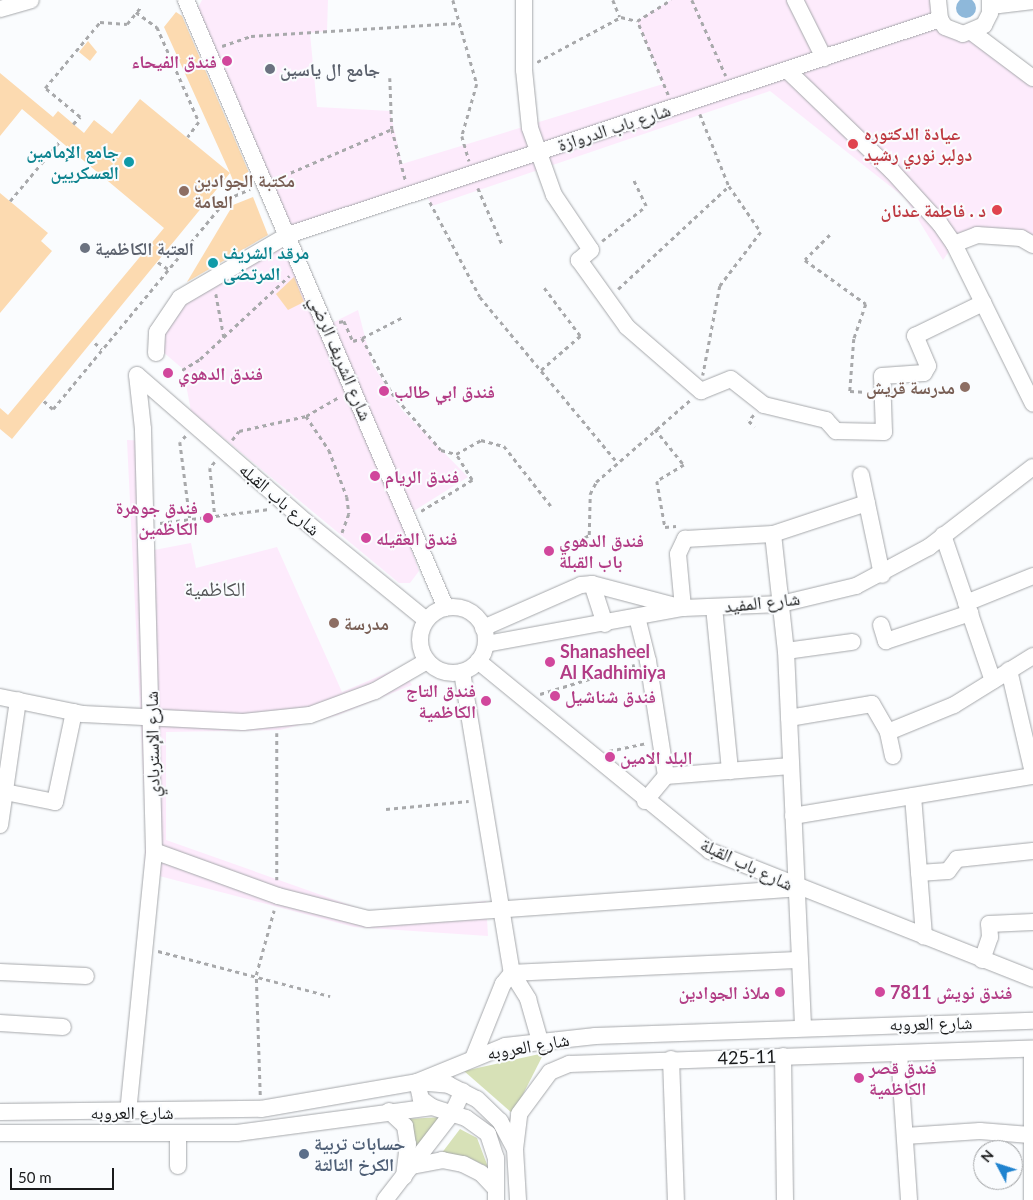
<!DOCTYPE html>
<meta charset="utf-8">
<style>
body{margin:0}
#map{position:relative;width:1033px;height:1200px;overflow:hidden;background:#fafcfe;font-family:Lato,"Noto Naskh Arabic",sans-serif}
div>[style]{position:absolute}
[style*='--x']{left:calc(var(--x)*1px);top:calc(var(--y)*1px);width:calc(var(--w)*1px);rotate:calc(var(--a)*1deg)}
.commercial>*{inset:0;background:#fdebfc}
.green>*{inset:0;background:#d7e1b7}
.water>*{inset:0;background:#8eb8da}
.round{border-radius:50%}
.building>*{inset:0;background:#fcdab0}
.path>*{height:2.5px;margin-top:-1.25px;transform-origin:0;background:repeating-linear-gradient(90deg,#a8a9ab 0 4px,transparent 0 8px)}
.roads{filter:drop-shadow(0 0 1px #a6a8ab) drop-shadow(0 0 1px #a6a8ab)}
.minor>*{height:16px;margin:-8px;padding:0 8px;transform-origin:8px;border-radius:8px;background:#fff}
.minor>.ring{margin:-8px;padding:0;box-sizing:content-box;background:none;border:16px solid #fff;border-radius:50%}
.dots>*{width:14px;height:14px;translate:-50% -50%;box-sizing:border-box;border:2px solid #fafcfe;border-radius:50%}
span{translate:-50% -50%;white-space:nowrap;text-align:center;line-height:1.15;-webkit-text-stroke:4px #fafcfe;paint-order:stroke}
.hotel-label{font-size:18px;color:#b23c85;font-weight:700}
.right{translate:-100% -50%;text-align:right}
.left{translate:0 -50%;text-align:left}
.worship-label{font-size:18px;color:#5b616d;font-weight:700}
.street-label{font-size:18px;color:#1a1b1c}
.health-label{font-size:18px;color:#be3a42;font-weight:700}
.culture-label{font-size:18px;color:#0d838f;font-weight:700}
.education-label{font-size:18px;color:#785e54;font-weight:700}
.service-label{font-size:18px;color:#4e5e75;font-weight:700}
.quarter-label{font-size:20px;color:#545557}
.north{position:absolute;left:973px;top:1140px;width:50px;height:50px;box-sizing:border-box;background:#fafcfe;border:1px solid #a0a2a4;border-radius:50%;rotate:310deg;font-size:14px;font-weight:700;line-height:20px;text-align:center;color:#1a1b1c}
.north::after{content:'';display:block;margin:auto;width:18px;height:22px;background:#2083cf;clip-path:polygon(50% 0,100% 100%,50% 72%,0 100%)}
.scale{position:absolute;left:10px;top:1168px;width:104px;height:22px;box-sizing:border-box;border:2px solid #1a1b1c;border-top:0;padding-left:6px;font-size:15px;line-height:18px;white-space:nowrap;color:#1a1b1c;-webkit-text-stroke:4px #fafcfe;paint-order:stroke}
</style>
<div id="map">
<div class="commercial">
<div style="clip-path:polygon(202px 0,328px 0,327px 31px,310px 33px,317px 107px,390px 111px,402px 164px,663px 84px,637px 21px,671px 0,938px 0,940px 19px,1033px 69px,1033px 245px,1021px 238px,954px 244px,943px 260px,905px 198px,770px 91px,432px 206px,424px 190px,285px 229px,193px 17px)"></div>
<div style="clip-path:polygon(282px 245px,324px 327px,358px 310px,372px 364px,402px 410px,468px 477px,401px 519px,419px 571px,410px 583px,399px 583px,191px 411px,183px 369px,156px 346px,180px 307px)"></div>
<div style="clip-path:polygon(127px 440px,148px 441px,154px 550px,191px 543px,196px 568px,277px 547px,342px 692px,401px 667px,412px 685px,338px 715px,280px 730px,166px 732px,166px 840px,375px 914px,486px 901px,488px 936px,354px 927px,144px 872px,146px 834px)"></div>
</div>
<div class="green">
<div style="clip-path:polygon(544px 1053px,513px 1114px,464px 1071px)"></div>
<div style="clip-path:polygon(444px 1117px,410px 1160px,406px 1119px)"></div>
<div style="clip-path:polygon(460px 1129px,477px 1138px,488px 1167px,469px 1158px,441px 1154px)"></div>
</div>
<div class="water">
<div class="round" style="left:956px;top:-2px;width:20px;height:20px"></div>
</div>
<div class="building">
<div style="clip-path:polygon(176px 12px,182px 16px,253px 182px,234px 183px,230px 173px,12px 439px,0 429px,0 408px,8px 415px,164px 228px,22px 109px,0 136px,0 73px,53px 117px,58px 111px,84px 133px,94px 120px,112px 134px,140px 99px,230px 173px,164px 27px)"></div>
<div style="clip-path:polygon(88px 41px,97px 52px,90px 61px,79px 52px)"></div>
<div style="clip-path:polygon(0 193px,48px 233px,41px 241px,52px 251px,0 313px)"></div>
<div style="clip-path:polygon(253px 197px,268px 235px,187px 282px,233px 205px)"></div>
<div style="clip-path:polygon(294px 277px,304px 302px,288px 310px,276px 294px)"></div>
</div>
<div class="path">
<div style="--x:453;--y:0;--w:87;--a:74.1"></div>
<div style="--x:477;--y:84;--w:54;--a:106.1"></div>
<div style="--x:462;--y:136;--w:26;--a:74"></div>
<div style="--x:613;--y:0;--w:18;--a:68"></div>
<div style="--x:692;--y:0;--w:83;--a:65.9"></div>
<div style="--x:136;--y:12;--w:26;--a:36"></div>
<div style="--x:157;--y:27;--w:104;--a:66.1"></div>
<div style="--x:199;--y:122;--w:19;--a:126"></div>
<div style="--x:222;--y:46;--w:31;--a:-19"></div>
<div style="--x:251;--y:36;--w:207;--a:-3.6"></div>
<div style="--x:537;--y:62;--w:95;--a:-28.2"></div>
<div style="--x:621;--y:17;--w:16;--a:14"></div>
<div style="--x:390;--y:78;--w:51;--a:87.8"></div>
<div style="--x:392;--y:129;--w:55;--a:75.2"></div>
<div style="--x:668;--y:95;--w:80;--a:-112.7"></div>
<div style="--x:637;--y:21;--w:40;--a:-32"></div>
<div style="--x:700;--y:114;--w:78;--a:68.1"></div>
<div style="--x:729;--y:186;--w:56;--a:55.2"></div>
<div style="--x:761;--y:232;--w:68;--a:127.2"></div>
<div style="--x:720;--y:286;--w:91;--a:100.8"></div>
<div style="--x:73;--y:124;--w:10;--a:-45"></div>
<div style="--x:80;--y:117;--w:45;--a:-140.4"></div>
<div style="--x:45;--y:88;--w:86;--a:-50.2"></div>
<div style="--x:100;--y:22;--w:27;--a:4"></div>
<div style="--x:127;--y:24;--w:21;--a:-51"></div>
<div style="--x:276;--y:179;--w:126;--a:-23.3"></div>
<div style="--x:478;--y:188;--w:61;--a:66.8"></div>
<div style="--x:10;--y:201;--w:78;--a:-50.2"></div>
<div style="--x:430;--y:202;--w:107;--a:62.2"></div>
<div style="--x:480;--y:297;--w:213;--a:50.3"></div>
<div style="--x:830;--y:235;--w:35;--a:135"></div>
<div style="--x:805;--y:260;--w:75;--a:35.8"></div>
<div style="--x:866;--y:304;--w:37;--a:109"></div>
<div style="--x:854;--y:339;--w:52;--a:94.4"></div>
<div style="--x:850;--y:391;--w:18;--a:3"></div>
<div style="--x:602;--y:241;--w:56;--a:-38.5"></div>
<div style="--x:646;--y:206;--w:30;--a:-116"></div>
<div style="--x:158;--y:262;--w:12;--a:35"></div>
<div style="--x:618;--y:289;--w:151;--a:-42.9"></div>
<div style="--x:216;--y:294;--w:44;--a:79.5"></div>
<div style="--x:339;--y:322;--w:5;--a:-11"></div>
<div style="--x:344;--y:321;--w:22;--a:66"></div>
<div style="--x:353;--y:341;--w:9;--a:-18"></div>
<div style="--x:362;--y:338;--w:63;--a:61.4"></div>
<div style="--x:392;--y:393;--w:75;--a:49.3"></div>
<div style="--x:441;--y:450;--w:16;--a:15"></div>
<div style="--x:456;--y:454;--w:29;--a:-29"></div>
<div style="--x:481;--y:440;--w:24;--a:15"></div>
<div style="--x:504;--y:446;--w:76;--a:51.9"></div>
<div style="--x:362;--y:338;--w:46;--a:-27.1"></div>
<div style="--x:95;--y:343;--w:9;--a:41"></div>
<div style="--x:182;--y:370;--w:21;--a:-31"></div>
<div style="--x:200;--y:359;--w:122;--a:-43"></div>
<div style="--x:541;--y:370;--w:52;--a:-41.1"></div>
<div style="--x:580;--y:336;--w:60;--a:-126.9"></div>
<div style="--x:44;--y:401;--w:12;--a:42"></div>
<div style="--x:53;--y:409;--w:273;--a:-50.4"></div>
<div style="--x:227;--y:199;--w:25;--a:-23"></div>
<div style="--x:754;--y:415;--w:8;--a:130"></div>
<div style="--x:749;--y:421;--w:8;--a:45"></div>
<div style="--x:306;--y:416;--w:41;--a:55.9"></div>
<div style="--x:329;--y:450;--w:50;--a:69"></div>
<div style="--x:347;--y:497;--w:17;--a:83"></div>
<div style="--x:349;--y:514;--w:20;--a:110"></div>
<div style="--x:655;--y:429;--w:46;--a:51.1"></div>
<div style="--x:684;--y:465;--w:31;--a:149"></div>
<div style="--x:657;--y:481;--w:47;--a:80.1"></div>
<div style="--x:665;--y:527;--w:11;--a:-5"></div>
<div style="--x:186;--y:436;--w:8;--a:135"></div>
<div style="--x:180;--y:442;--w:78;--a:82.6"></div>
<div style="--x:232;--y:440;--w:11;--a:-52"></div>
<div style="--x:239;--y:431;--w:69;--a:-12.6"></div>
<div style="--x:306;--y:416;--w:39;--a:-30"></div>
<div style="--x:215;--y:462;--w:8;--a:130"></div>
<div style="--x:210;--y:468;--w:48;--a:84.1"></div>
<div style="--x:421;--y:511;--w:60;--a:-31.3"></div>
<div style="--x:472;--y:480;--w:31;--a:-122"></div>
<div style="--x:160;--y:523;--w:110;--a:-7.3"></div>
<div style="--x:564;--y:550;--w:29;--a:-31"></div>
<div style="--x:589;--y:535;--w:41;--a:-88.6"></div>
<div style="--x:590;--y:494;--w:13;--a:-63"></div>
<div style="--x:596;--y:482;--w:125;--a:-41.1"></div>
<div style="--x:540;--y:694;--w:99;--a:-17"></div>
<div style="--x:277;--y:733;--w:147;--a:90"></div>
<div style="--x:609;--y:751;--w:38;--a:-12"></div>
<div style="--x:386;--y:809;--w:83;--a:-5.5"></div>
<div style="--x:158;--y:951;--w:178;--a:14.7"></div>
<div style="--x:260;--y:1095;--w:120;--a:-91.9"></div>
<div style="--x:256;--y:975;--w:67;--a:-74.5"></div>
</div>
<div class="roads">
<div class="minor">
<div style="--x:186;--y:0;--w:661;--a:66.85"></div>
<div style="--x:524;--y:0;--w:70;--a:90"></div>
<div style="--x:524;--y:70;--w:58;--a:84.1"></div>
<div style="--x:530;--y:128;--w:71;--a:70.3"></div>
<div style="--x:554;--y:195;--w:66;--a:56.1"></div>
<div style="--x:591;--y:250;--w:16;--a:140"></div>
<div style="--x:579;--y:260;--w:82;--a:54.4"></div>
<div style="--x:627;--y:327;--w:98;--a:40.9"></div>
<div style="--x:701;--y:391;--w:32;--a:-22"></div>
<div style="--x:731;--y:379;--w:42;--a:38.2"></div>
<div style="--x:764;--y:405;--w:64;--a:13.6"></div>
<div style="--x:826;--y:420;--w:15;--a:48"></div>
<div style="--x:836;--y:431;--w:48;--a:1.2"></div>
<div style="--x:884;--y:432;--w:56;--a:-92"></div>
<div style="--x:882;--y:376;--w:42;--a:-4.1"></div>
<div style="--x:924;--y:373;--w:8;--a:-60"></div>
<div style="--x:928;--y:366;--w:33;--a:-113"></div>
<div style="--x:915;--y:336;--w:76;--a:-25.9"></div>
<div style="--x:795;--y:0;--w:65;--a:63.4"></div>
<div style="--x:938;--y:0;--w:19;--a:84"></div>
<div style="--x:940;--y:19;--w:9;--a:58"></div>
<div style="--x:945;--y:27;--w:19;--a:21"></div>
<div style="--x:963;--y:34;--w:23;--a:-23"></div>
<div style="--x:984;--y:25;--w:13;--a:-63"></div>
<div style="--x:990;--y:13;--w:13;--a:-90"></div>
<div style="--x:991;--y:6;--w:42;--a:-6.8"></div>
<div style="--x:0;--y:9;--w:32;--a:-16"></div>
<div style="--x:973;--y:33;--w:75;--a:36.9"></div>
<div style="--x:787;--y:70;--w:146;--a:43.9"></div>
<div style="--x:892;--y:171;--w:72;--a:47.8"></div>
<div style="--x:940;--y:224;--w:24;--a:55"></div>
<div style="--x:954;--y:244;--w:178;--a:63.7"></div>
<div style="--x:954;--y:244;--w:25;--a:-21"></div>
<div style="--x:977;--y:235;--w:44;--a:3.9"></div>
<div style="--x:1021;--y:238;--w:14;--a:30"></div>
<div style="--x:156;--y:353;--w:21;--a:-87"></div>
<div style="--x:157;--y:332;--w:41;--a:-55.9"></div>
<div style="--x:180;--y:298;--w:125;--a:-30.3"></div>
<div style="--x:288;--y:235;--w:687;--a:-18.33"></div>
<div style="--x:137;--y:375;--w:224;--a:41"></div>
<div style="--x:306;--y:522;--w:155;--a:39.2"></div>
<div style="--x:861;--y:475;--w:102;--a:78.1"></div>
<div style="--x:773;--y:534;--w:118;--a:83.7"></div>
<div style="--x:786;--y:651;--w:375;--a:87.4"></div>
<div style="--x:943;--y:535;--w:154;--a:71.1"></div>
<div style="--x:592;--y:584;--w:42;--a:72"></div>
<div style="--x:966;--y:603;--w:72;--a:-21.9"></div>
<div style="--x:714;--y:607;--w:165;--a:84.4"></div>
<div class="ring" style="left:420px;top:607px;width:50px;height:50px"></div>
<div style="--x:637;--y:617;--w:45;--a:76"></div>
<div style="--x:648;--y:661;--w:116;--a:81.1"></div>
<div style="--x:881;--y:625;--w:17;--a:73"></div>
<div style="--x:886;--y:641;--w:89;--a:-18.4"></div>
<div style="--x:483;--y:628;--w:107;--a:-23.7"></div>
<div style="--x:581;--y:585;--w:11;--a:-5"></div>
<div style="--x:592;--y:584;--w:94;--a:14.8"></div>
<div style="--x:683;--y:608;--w:54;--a:-95.3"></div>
<div style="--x:678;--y:554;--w:17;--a:-65"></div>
<div style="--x:685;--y:539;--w:88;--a:-3.3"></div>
<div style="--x:773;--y:534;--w:99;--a:-18.3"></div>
<div style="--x:486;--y:644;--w:200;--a:-10.4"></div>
<div style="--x:683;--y:608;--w:98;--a:-2.3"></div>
<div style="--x:781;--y:604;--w:77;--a:-13.5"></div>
<div style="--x:856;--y:586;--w:83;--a:-28.1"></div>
<div style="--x:929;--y:547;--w:131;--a:-37.6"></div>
<div style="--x:786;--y:651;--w:67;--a:-7.8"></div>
<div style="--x:478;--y:661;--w:300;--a:39.3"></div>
<div style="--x:710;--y:851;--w:347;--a:21.6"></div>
<div style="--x:1009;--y:670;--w:106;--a:76.9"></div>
<div style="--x:462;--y:672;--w:305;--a:80.6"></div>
<div style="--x:512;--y:973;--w:31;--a:58"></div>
<div style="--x:528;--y:999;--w:44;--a:74.1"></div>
<div style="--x:0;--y:697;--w:85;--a:11.6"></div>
<div style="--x:83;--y:714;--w:160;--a:2.9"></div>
<div style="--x:243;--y:722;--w:67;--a:-6"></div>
<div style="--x:310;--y:715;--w:69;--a:-20.3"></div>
<div style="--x:375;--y:691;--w:60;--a:-30"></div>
<div style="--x:789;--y:718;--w:84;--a:-9.6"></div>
<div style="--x:872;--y:704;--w:32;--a:60"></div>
<div style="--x:893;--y:756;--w:25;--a:-102"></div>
<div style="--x:888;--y:732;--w:71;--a:-22.2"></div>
<div style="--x:954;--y:705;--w:93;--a:-31.8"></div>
<div style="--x:0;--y:791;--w:56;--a:11.3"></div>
<div style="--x:55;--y:802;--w:92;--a:-78.1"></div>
<div style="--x:913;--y:796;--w:141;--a:85.5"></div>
<div style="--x:645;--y:801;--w:33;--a:-50"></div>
<div style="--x:666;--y:776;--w:125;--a:-4.6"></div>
<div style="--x:793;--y:816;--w:243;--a:-9.5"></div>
<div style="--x:0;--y:825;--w:126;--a:-81.8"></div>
<div style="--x:154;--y:851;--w:132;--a:19.9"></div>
<div style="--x:278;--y:896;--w:93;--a:14.3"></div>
<div style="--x:368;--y:919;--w:430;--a:-4.1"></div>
<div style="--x:919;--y:873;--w:29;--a:-4"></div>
<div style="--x:948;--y:871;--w:15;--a:-53"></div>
<div style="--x:957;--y:859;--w:76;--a:-6"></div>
<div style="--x:982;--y:960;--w:24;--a:-71"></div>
<div style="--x:990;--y:937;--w:13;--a:-94"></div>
<div style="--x:989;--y:924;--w:44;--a:-2.6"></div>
<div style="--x:0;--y:972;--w:86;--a:2.7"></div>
<div style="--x:0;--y:1023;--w:63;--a:3.6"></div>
<div style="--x:1032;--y:1049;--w:151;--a:90"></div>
<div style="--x:899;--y:1053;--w:147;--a:86.1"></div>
<div style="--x:474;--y:1056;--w:78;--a:-68.1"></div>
<div style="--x:503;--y:984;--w:14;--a:-51"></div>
<div style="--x:512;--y:973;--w:288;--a:-2.6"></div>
<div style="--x:783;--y:1056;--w:144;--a:89.2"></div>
<div style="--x:671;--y:1059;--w:141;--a:88"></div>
<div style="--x:432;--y:1107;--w:14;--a:-144"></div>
<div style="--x:421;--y:1099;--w:17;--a:-103"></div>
<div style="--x:417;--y:1082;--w:32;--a:5"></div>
<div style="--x:449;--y:1085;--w:31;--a:27"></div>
<div style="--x:477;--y:1099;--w:32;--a:44"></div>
<div style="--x:500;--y:1121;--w:30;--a:62"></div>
<div style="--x:389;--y:1111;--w:22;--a:43"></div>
<div style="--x:405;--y:1126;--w:18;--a:81"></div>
<div style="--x:408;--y:1144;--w:33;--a:97"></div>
<div style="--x:0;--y:1112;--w:261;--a:-0.7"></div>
<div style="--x:261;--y:1109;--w:158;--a:-9.8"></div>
<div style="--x:417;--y:1082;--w:95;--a:-22.2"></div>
<div style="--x:505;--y:1046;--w:91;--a:-6.3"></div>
<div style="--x:595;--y:1036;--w:438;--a:-2"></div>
<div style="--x:128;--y:1113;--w:263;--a:-84.3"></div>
<div style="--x:154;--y:851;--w:422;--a:-91.5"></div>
<div style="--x:143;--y:429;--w:54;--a:-96.3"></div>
<div style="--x:0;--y:1133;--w:237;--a:0"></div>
<div style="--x:237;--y:1133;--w:197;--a:-7.6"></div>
<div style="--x:432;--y:1107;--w:36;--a:18"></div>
<div style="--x:466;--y:1118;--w:27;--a:36"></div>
<div style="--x:488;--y:1134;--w:25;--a:72"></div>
<div style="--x:496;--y:1158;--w:42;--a:90"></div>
<div style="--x:905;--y:1136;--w:75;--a:-3.8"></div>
<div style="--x:980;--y:1131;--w:50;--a:4.6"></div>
<div style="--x:178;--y:1166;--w:32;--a:-90"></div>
<div style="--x:412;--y:1166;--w:31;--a:-11"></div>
<div style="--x:442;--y:1160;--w:21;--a:11"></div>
<div style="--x:463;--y:1164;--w:20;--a:27"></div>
<div style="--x:481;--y:1173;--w:22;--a:47"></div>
<div style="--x:385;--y:1200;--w:111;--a:-52.3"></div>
<div style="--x:453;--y:1112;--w:23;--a:-65"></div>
<div style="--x:518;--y:1200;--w:51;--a:-93.4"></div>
<div style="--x:515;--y:1149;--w:35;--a:-83"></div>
<div style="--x:519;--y:1114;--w:52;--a:-53.6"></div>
<div style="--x:550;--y:1072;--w:21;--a:-23"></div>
<div style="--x:569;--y:1064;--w:464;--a:-1.9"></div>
</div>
</div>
<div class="dots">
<div style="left:227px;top:61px;background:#d1479c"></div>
<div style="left:270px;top:69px;background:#6b7280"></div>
<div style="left:853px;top:144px;background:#e0444e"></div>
<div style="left:129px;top:162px;background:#0f9aa8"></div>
<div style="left:184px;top:191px;background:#8d6e63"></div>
<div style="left:997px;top:210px;background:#e0444e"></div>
<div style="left:85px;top:248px;background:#6b7280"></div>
<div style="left:213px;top:263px;background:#0f9aa8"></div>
<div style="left:168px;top:373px;background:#d1479c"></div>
<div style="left:965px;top:387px;background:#8d6e63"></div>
<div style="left:384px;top:391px;background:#d1479c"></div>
<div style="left:375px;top:476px;background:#d1479c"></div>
<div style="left:208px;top:518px;background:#d1479c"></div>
<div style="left:366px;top:538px;background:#d1479c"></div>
<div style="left:549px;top:551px;background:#d1479c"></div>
<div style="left:334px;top:623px;background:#8d6e63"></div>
<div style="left:550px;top:662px;background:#d1479c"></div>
<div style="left:555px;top:696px;background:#d1479c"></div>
<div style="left:486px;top:701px;background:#d1479c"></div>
<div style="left:610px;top:757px;background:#d1479c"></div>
<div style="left:780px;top:992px;background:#d1479c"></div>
<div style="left:880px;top:992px;background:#d1479c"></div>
<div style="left:859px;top:1078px;background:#d1479c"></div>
<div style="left:304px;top:1154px;background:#5c6f8a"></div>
</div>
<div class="hotel-label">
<span class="right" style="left:217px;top:61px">فندق الفيحاء</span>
<span class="left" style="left:178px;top:373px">فندق الدهوي</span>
<span class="left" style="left:394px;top:391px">فندق ابي طالب</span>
<span class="left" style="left:385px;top:476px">فندق الريام</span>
<span class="right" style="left:198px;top:518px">فندق جوهرة<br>الكاظمين</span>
<span class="left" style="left:376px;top:538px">فندق العقيله</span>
<span class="left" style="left:559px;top:551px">فندق الدهوي<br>باب القبلة</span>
<span class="left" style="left:560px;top:662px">Shanasheel<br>Al Kadhimiya</span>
<span class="right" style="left:476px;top:701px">فندق التاج<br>الكاظمية</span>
<span class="left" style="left:565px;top:696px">فندق شناشيل</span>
<span class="left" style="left:620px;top:757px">البلد الامين</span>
<span class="right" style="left:770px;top:992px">ملاذ الجوادين</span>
<span class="left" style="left:890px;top:992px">فندق نويش 7811</span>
<span class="left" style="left:869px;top:1078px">فندق قصر<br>الكاظمية</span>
</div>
<div class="worship-label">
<span class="left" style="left:280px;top:69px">جامع ال ياسين</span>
<span class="left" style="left:95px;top:248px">العتبة الكاظمية</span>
</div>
<div class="street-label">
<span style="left:614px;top:127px;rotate:-18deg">شارع باب الدروازة</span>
<span style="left:341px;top:358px;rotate:67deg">شارع الشريف الرضي</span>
<span style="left:280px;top:499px;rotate:41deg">شارع باب القبله</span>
<span style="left:762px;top:602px;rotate:-6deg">شارع المفيد</span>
<span style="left:152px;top:744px;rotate:-91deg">شارع الإستربادي</span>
<span style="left:747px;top:864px;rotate:25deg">شارع باب القبلة</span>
<span style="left:931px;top:1023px;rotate:-1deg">شارع العروبه</span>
<span style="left:528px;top:1046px;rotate:-10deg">شارع العروبه</span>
<span style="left:747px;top:1057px;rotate:-2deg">425-11</span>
<span style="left:132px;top:1112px">شارع العروبه</span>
</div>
<div class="health-label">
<span class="left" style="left:864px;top:144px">عيادة الدكتوره<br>دولبر نوري رشيد</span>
<span class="right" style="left:986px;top:210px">د . فاطمة عدنان</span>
</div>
<div class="culture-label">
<span class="right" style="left:119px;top:162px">جامع الإمامين<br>العسكريين</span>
<span class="left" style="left:223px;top:263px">مرقد الشريف<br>المرتضى</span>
</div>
<div class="education-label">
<span class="left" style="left:194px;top:191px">مكتبة الجوادين<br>العامة</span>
<span class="right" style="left:955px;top:387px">مدرسة قريش</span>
<span class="left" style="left:344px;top:623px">مدرسة</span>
</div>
<div class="service-label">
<span class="left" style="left:314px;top:1154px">حسابات تربية<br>الكرخ الثالثة</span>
</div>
<div class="quarter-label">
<span style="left:215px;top:588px">الكاظمية</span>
</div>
<div class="north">N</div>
<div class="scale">50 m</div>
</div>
